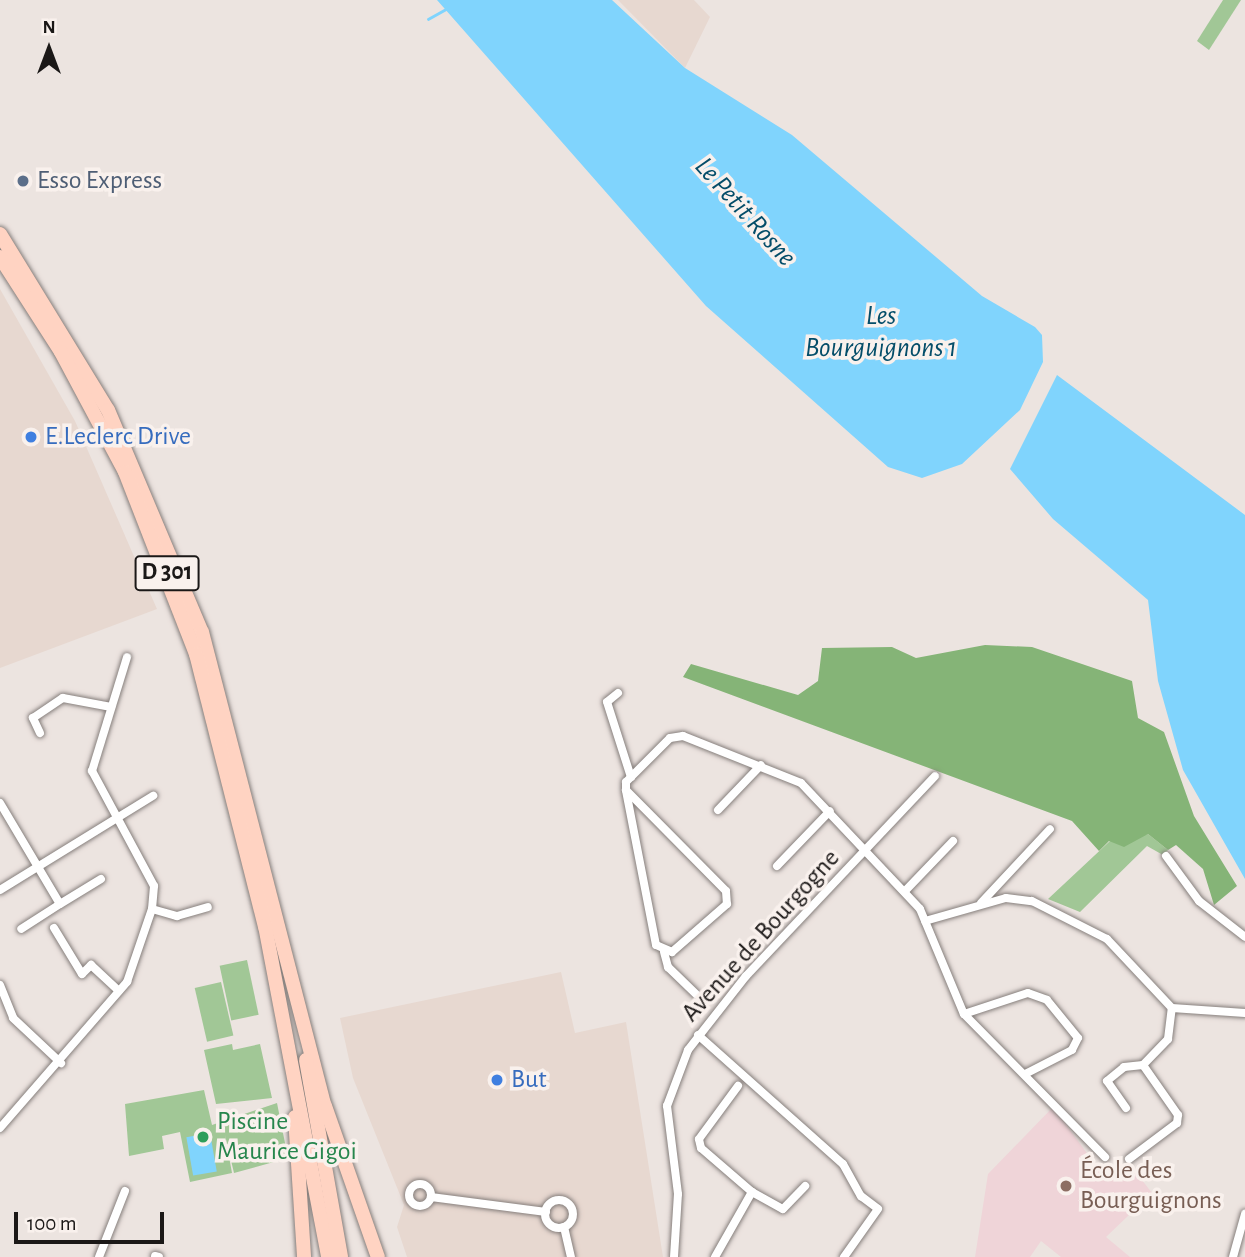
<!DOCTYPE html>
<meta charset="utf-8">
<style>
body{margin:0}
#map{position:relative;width:1245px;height:1257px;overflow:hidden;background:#ece4e0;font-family:"Alegreya Sans",sans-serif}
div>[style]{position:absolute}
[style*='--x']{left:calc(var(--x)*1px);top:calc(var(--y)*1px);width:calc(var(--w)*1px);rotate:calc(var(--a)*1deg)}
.built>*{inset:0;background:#e7d8d0}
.education>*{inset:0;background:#efd4d8}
.green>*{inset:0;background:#a1c796;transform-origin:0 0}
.forest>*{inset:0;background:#85b477}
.water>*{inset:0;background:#80d4fd;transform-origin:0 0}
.stream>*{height:2.5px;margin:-1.25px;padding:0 1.25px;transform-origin:1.25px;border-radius:1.25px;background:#80d4fd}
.roads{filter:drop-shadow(0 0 2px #867f7c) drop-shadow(0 0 2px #867f7c)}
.minor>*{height:8px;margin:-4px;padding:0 4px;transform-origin:4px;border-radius:4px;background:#fff}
.minor>.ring{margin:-4px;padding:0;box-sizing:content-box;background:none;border:8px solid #fff;border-radius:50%}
.trunk>*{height:14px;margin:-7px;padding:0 7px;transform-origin:7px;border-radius:7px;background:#ffd3c2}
.dots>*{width:19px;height:19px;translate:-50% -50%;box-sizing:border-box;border:4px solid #f9f1ed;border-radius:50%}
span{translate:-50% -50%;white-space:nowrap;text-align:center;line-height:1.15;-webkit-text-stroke:7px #f9f1ed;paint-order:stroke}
.shield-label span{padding:2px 5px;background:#f9f1ed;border:2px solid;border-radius:5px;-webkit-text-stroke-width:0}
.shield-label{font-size:24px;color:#1b1817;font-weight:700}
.service-label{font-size:26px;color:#4e5e75}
.left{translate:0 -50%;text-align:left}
.shop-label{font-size:26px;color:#366cbe}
.street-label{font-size:26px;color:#1b1817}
.leisure-label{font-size:26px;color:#27864d}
.education-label{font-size:26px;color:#785e54}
.water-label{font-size:28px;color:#044d69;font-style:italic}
.north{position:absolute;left:14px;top:14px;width:70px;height:70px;-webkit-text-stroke:5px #f9f1ed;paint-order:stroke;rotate:0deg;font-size:19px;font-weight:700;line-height:28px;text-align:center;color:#1b1817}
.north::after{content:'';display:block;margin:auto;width:24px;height:32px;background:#1b1817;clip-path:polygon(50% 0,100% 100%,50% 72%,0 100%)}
.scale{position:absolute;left:14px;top:1212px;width:150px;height:32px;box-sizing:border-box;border:4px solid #1b1817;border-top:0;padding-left:9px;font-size:21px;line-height:24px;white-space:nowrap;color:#1b1817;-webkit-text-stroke:5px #f9f1ed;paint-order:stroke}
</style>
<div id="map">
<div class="built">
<div style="clip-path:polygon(618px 0,694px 0,710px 17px,685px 68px)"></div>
<div style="clip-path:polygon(0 289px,75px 421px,157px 609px,0 668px)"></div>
<div style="clip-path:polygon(561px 972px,575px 1033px,626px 1022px,663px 1257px,407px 1257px,397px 1227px,404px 1205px,353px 1078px,340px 1018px)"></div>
</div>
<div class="education">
<div style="clip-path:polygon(1053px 1107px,1106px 1179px,1128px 1162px,1152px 1193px,1106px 1237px,1130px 1257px,1061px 1257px,1041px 1241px,1030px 1257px,975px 1257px,988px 1174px)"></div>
</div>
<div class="green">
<div style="clip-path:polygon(1223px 0,1241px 0,1209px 50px,1197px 41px)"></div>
<div style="clip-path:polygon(1148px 834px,1168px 850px,1163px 855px,1147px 846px,1080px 912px,1048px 899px,1110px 841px)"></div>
<div style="left:247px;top:960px;width:56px;height:28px;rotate:78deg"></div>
<div style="left:221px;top:982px;width:55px;height:27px;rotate:77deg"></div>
<div style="clip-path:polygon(232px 1044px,233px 1050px,260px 1044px,272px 1098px,216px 1104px,204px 1050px)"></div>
<div style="clip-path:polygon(204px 1090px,212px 1125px,277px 1103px,288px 1158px,234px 1173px,225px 1135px,232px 1173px,190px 1182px,180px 1132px,162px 1136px,164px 1149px,129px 1156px,125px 1104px)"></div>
</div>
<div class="forest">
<div style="clip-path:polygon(985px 645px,1032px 647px,1132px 681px,1138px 718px,1164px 732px,1194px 816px,1237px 886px,1214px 905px,1203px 869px,1176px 845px,1168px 850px,1148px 834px,1124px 847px,1109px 841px,1099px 851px,1072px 821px,683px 677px,691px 664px,798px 695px,818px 681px,822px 648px,892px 647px,916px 658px)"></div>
</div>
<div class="water">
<div style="clip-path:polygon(437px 0,612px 0,685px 68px,792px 135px,982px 296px,1035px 327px,1042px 335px,1043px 362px,1020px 410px,962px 464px,922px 478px,888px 467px,706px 306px)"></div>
<div style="clip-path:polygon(1057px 375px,1245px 515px,1245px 879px,1183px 770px,1158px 681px,1148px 600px,1053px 519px,1010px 469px)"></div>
<div style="left:210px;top:1133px;width:39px;height:24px;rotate:80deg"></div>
</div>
<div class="stream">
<div style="--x:428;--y:19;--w:21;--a:-29"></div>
</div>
<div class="roads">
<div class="minor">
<div style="--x:618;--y:693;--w:14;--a:141"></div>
<div style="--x:607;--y:702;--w:79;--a:72.3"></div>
<div style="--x:40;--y:733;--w:17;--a:-115"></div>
<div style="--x:33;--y:718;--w:36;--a:-34"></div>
<div style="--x:63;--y:698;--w:49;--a:10.6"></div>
<div style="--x:626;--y:790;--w:142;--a:45.3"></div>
<div style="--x:726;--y:891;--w:13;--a:86"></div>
<div style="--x:727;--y:904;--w:73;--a:138.9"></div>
<div style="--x:672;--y:952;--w:17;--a:-156"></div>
<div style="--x:656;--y:945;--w:158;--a:-101"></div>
<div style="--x:626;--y:790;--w:8;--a:-90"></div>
<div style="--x:626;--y:782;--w:62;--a:-45"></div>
<div style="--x:670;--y:738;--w:13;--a:-9"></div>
<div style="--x:683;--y:736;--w:127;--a:21.7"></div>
<div style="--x:801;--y:783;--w:173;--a:46.6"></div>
<div style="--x:920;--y:909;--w:114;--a:67.3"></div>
<div style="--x:964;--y:1014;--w:201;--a:45.4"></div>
<div style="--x:0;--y:803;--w:117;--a:59.3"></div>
<div style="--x:60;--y:904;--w:46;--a:147.3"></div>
<div style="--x:718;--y:810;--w:62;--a:-46.3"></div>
<div style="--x:1166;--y:856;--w:56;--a:53.7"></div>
<div style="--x:1199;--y:901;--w:58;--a:38"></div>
<div style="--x:777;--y:866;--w:76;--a:-46.1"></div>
<div style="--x:0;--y:890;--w:180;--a:-31.6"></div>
<div style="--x:906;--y:890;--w:68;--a:-46.2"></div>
<div style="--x:981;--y:903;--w:101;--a:-47"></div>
<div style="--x:60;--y:904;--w:48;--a:-31.4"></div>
<div style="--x:152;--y:909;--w:26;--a:16"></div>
<div style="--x:177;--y:916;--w:32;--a:-16"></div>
<div style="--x:925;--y:921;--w:84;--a:-15.9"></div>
<div style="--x:1006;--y:898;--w:26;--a:7"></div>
<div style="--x:1032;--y:901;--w:84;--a:26.9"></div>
<div style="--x:1107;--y:939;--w:95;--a:46.7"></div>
<div style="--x:1172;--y:1008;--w:73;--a:3.9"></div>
<div style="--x:54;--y:928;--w:54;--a:58.7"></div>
<div style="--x:82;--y:974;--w:13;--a:-45"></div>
<div style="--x:91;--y:965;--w:38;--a:43"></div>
<div style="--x:664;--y:952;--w:16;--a:75"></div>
<div style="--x:668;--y:967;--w:39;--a:44"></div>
<div style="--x:0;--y:985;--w:35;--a:68"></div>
<div style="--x:13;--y:1018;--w:66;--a:43.2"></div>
<div style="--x:964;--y:1014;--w:67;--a:-18.2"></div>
<div style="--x:1028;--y:993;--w:20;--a:20"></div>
<div style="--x:1047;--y:1000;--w:49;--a:50.8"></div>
<div style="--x:1078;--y:1038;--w:13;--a:117"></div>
<div style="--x:1072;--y:1050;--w:51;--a:152.9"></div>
<div style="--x:698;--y:1035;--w:194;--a:41.7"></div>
<div style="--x:843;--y:1164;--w:37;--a:61"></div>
<div style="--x:861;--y:1196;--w:21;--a:37"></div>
<div style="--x:878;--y:1209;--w:59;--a:125.3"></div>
<div style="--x:1143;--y:1065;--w:36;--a:-46"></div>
<div style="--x:1168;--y:1039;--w:31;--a:-83"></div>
<div style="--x:1126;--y:1108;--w:33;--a:-125"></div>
<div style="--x:1107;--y:1081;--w:22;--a:-39"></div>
<div style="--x:1124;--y:1067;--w:19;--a:-6"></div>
<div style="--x:1143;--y:1065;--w:61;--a:55"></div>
<div style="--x:1178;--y:1115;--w:8;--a:97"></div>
<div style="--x:1177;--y:1123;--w:60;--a:143.1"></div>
<div style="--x:0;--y:1128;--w:194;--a:-49"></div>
<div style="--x:127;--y:982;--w:77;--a:-71.1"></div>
<div style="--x:152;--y:909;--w:23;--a:-85"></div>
<div style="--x:154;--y:886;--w:131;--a:-118.3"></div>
<div style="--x:92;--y:771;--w:119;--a:-72.9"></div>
<div class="ring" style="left:409px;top:1184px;width:14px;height:14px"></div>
<div style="--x:752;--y:1192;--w:35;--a:29"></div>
<div style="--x:783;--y:1209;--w:32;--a:-46"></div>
<div style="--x:431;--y:1197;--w:116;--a:7.4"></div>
<div class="ring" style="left:545px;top:1200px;width:20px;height:20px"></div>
<div style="--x:564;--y:1227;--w:31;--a:77"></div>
<div style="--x:155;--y:1256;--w:4;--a:14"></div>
<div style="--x:99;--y:1257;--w:71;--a:-68.5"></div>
<div style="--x:674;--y:1257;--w:63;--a:-86.4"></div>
<div style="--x:678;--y:1194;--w:89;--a:-97.1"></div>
<div style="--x:667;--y:1106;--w:60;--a:-69.4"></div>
<div style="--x:688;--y:1050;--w:94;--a:-51.9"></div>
<div style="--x:746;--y:976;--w:275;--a:-46.6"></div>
<div style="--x:715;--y:1257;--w:75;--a:-60.4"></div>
<div style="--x:752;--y:1192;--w:67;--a:-139.2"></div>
<div style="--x:701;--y:1148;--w:9;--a:-103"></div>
<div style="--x:699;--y:1139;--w:66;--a:-53.7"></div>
<div style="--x:1233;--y:1257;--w:45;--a:-74.4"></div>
</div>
<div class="trunk">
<div style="--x:0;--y:234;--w:206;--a:58.5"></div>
<div style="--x:108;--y:410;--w:241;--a:67.1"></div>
<div style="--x:202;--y:632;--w:490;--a:75.5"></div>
<div style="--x:325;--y:1106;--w:160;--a:70.7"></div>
<div style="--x:0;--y:257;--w:113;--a:57.3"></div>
<div style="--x:61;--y:352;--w:136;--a:61.9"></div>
<div style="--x:125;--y:472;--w:195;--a:68.7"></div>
<div style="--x:196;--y:654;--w:281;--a:75.8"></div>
<div style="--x:265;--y:926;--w:337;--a:79.2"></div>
<div style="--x:306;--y:1060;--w:200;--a:79.9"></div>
<div style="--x:295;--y:1117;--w:140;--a:86.3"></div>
</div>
</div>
<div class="dots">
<div style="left:23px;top:181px;background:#5c6f8a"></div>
<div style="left:31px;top:437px;background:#3f7fe0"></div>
<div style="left:497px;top:1080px;background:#3f7fe0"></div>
<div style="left:203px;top:1137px;background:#2e9e5b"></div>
<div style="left:1066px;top:1186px;background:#8d6e63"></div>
</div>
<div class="shield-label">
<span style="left:167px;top:573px">D 301</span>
</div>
<div class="service-label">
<span class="left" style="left:37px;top:181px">Esso Express</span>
</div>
<div class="shop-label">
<span class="left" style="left:45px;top:437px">E.Leclerc Drive</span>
<span class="left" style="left:511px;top:1080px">But</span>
</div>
<div class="street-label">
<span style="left:761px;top:936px;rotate:-48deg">Avenue de Bourgogne</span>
</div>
<div class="leisure-label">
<span class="left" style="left:217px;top:1137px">Piscine<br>Maurice Gigoi</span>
</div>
<div class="education-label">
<span class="left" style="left:1080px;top:1186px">École des<br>Bourguignons</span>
</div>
<div class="water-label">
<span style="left:745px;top:212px;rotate:48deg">Le Petit Rosne</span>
<span style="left:881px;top:332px">Les<br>Bourguignons 1</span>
</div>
<div class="north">N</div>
<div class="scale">100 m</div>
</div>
